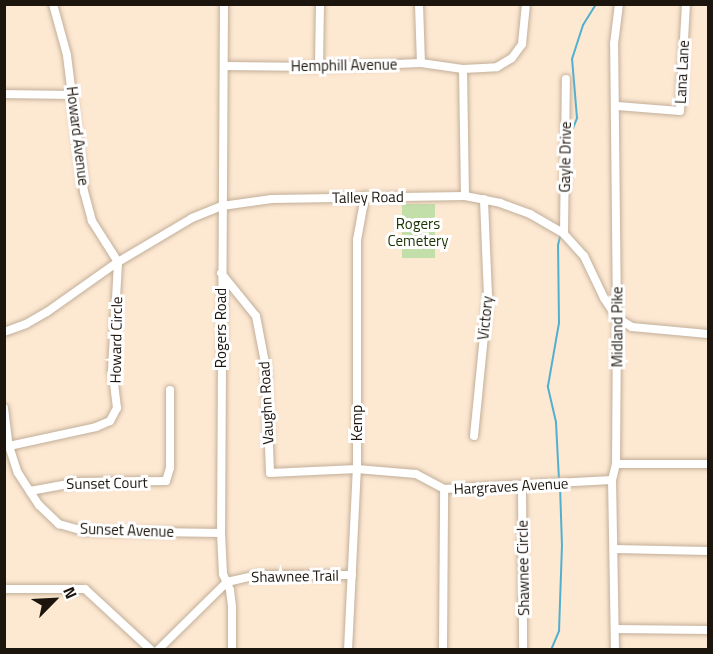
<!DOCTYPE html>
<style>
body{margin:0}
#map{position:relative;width:713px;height:654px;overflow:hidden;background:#fde8d2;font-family:"Titillium Web",sans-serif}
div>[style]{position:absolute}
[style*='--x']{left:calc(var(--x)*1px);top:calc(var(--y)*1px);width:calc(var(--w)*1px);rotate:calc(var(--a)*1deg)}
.green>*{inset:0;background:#c2dfaa;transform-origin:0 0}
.stream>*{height:2px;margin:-1px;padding:0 1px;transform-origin:1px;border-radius:1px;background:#51b0d0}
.roads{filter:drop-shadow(0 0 2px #c2af99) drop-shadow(0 0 2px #c2af99)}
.minor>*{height:8px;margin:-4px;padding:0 4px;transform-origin:4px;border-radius:4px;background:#fff}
span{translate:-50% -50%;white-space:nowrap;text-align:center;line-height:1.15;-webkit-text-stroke:6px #fff;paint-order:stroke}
.street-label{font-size:15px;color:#1c150d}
.park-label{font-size:15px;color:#1b3100}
.frame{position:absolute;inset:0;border:6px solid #1c150d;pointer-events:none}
.north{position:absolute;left:24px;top:570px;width:60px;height:60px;-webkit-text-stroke:4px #fff;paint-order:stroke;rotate:66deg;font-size:16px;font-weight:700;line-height:24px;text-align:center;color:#1c150d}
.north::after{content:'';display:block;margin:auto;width:21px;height:27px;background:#1c150d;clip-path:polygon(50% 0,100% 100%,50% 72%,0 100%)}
</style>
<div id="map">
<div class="green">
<div style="left:402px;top:204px;width:33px;height:54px"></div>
</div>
<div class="stream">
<div style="--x:569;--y:138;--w:22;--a:-68"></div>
<div style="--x:577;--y:118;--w:59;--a:-94.8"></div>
<div style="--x:572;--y:59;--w:36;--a:-72"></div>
<div style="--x:583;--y:25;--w:25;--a:-58"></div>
<div style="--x:559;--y:480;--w:58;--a:-93"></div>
<div style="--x:556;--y:422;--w:37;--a:-103"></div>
<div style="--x:548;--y:386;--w:64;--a:-80.1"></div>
<div style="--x:559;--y:323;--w:78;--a:-90.7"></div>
<div style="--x:558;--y:245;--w:12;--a:-76"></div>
<div style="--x:551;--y:650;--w:21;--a:-67"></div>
<div style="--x:559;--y:631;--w:85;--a:-88"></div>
<div style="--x:562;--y:546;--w:60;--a:-91.9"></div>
</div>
<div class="roads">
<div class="minor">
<div style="--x:224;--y:4;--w:529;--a:90.32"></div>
<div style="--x:221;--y:533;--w:41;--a:87.2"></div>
<div style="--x:223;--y:574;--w:17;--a:66"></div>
<div style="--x:230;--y:590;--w:17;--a:83"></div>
<div style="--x:232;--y:607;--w:43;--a:90"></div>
<div style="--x:419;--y:4;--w:59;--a:88.1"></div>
<div style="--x:224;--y:66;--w:95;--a:0.6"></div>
<div style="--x:319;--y:67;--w:102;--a:-2.2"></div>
<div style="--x:421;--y:63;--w:42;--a:8.1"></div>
<div style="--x:463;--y:69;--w:34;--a:-3"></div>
<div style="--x:497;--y:67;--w:17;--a:-31"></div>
<div style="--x:512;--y:58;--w:17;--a:-54"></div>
<div style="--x:522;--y:44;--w:40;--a:-84.3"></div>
<div style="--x:319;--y:67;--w:63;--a:-89.1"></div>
<div style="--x:463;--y:69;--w:127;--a:89.1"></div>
<div style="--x:4;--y:94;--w:68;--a:0.8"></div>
<div style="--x:617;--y:106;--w:63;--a:4.5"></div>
<div style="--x:680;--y:111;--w:107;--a:-86.8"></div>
<div style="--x:564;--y:234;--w:155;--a:-89.3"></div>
<div style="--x:221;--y:273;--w:55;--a:50.9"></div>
<div style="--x:256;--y:316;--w:53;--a:79.1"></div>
<div style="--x:266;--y:368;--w:105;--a:87.8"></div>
<div style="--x:270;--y:473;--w:87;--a:-2.6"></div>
<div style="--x:357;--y:469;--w:59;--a:4.8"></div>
<div style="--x:416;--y:474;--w:32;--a:28"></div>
<div style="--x:444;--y:489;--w:168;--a:-3.1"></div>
<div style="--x:4;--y:332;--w:23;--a:-20"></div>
<div style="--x:26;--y:324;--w:24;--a:-30"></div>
<div style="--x:47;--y:312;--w:87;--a:-35.2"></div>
<div style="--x:118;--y:262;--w:86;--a:-30.7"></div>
<div style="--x:192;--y:218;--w:32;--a:-22"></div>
<div style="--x:222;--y:206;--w:50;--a:-8"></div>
<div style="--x:272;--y:199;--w:193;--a:-0.9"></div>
<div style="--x:465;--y:196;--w:36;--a:11"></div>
<div style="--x:500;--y:203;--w:32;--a:20"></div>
<div style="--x:530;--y:214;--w:39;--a:30"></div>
<div style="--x:564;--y:234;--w:30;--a:48"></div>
<div style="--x:584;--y:256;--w:47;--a:64.5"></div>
<div style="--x:604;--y:298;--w:24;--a:57"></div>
<div style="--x:617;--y:318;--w:17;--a:31"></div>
<div style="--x:632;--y:327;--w:76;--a:5.3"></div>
<div style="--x:4;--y:408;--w:38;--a:83"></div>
<div style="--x:9;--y:446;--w:28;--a:72"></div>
<div style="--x:18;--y:473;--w:38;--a:57"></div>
<div style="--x:39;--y:505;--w:28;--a:44"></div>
<div style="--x:59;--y:524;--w:25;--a:16"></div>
<div style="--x:83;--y:531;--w:138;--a:0.8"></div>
<div style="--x:474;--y:436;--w:141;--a:-84.3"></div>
<div style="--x:488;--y:296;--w:97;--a:-92.4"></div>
<div style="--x:9;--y:446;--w:89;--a:-12.3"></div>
<div style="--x:96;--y:427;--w:15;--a:-23"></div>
<div style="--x:110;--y:421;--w:15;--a:-62"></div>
<div style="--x:117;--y:408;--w:38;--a:-97"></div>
<div style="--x:112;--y:370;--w:108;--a:-86.8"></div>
<div style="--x:118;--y:262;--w:49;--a:-122.4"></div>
<div style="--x:92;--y:221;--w:30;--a:-105"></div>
<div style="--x:84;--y:192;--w:138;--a:-97.1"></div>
<div style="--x:67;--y:55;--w:53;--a:-105.4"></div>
<div style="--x:616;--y:464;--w:92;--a:0"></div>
<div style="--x:522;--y:487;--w:163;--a:89.6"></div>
<div style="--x:30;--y:491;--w:50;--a:-10.4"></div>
<div style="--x:79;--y:482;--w:87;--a:-0.7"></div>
<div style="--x:166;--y:481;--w:14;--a:-73"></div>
<div style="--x:170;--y:468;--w:78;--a:-90"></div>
<div style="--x:615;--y:549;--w:93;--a:1.2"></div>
<div style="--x:4;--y:589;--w:81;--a:0"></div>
<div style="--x:85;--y:589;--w:90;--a:42.7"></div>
<div style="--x:615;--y:629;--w:93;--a:0.6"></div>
<div style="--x:158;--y:650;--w:97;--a:-44.6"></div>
<div style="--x:227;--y:582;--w:32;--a:-13"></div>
<div style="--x:258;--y:575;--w:94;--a:0"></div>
<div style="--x:348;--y:650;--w:181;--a:-87.2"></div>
<div style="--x:357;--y:469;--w:229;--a:-90"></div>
<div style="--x:357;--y:240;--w:45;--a:-79.7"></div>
<div style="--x:443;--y:650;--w:161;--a:-89.6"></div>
<div style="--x:615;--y:650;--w:170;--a:-91"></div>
<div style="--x:612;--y:480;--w:16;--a:-76"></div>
<div style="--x:616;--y:464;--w:146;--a:-89.6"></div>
<div style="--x:617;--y:318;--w:274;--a:-90.6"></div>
<div style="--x:614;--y:44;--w:40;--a:-82.9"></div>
</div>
</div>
<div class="street-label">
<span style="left:344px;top:65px;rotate:-1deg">Hemphill Avenue</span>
<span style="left:682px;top:72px;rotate:-87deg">Lana Lane</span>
<span style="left:78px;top:136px;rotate:83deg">Howard Avenue</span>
<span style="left:565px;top:157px;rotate:-89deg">Gayle Drive</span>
<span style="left:368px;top:197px;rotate:-1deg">Talley Road</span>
<span style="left:485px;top:318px;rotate:-84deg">Victory</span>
<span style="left:617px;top:327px;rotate:-90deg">Midland Pike</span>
<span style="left:221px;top:328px;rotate:-90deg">Rogers Road</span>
<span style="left:116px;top:340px;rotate:-89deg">Howard Circle</span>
<span style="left:266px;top:403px;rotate:-93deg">Vaughn Road</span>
<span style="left:357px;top:423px;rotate:-90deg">Kemp</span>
<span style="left:107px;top:483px;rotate:-1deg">Sunset Court</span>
<span style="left:511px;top:486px;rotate:-3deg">Hargraves Avenue</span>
<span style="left:127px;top:530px;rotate:2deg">Sunset Avenue</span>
<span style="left:523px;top:568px;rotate:-91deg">Shawnee Circle</span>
<span style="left:295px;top:576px;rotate:-1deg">Shawnee Trail</span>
</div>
<div class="park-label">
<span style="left:418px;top:232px">Rogers<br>Cemetery</span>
</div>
<div class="frame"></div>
<div class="north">N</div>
</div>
